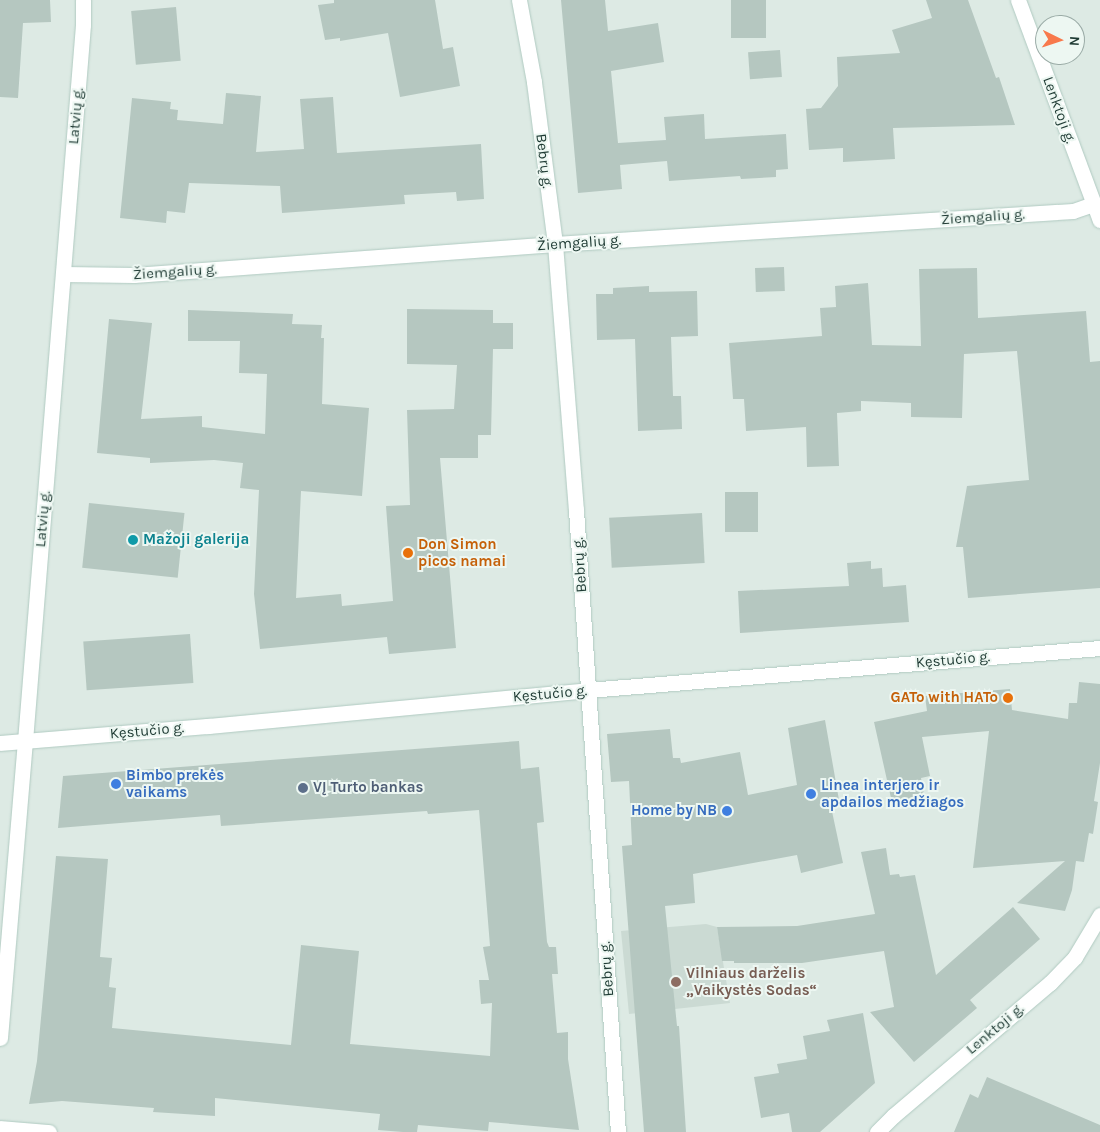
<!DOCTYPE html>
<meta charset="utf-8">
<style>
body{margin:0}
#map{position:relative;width:1100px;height:1132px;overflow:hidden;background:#ddeae4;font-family:Karla,sans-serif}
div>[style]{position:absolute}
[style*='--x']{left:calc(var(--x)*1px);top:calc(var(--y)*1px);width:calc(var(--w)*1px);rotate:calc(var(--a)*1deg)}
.built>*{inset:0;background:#cbdad3}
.building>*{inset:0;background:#b5c7c0;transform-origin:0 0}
.roads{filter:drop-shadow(0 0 1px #b0cac1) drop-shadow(0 0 1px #b0cac1)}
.street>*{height:15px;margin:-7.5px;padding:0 7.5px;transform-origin:7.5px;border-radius:7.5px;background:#fff}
.secondary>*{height:15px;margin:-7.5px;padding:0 7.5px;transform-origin:7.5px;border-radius:7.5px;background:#fff}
.dots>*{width:14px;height:14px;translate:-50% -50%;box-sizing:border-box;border:2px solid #edf7f2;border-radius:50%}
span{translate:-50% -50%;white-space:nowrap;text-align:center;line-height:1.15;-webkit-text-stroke:4px #edf7f2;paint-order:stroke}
.street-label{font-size:15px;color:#1e3a33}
.culture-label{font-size:15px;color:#0d838f;font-weight:700}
.left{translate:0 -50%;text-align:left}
.food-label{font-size:15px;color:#c56008;font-weight:700}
.right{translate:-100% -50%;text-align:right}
.shop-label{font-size:15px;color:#366cbe;font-weight:700}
.service-label{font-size:15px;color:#4e5e75;font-weight:700}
.education-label{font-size:15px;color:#785e54;font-weight:700}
.north{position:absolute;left:1035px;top:15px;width:50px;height:50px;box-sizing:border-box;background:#edf7f2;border:1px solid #9aaba6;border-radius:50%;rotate:94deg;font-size:14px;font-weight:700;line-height:20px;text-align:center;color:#1e3a33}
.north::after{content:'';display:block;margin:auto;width:18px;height:22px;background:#f8794c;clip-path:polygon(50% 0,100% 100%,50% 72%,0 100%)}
</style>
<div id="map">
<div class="built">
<div style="clip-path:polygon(706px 924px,717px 927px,730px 1003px,629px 1014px,621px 931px)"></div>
</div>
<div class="building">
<div style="clip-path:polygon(0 0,50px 0,51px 22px,23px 23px,18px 98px,0 97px)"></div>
<div style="clip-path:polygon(334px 0,435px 0,443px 49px,453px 47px,460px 86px,400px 97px,388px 33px,340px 41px,340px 38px,325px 40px,318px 5px,334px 3px)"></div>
<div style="clip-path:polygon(561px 0,605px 0,608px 31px,658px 23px,664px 62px,611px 71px,618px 143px,666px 140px,664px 117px,704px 114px,705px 139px,786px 134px,788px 169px,776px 170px,776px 177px,741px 179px,740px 176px,669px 181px,667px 161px,620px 165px,622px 189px,578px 193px)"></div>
<div style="left:731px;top:0;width:35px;height:38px"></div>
<div style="clip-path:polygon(926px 0,968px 0,996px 78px,999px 77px,1015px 125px,893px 128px,895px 159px,843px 162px,843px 148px,809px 150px,806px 109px,821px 108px,838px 86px,837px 57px,900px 53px,892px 30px,932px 18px)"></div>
<div style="left:176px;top:7px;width:54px;height:45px;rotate:85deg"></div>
<div style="left:780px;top:50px;width:27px;height:32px;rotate:86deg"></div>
<div style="clip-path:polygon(226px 93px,261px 96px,256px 152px,304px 149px,300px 99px,333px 97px,337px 153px,481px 144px,484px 199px,457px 201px,456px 192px,404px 195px,405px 204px,282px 213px,280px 186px,189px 183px,185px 213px,167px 211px,166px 223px,120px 218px,132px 98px,171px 102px,170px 109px,178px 110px,177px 120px,223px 124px)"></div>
<div style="left:784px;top:267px;width:24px;height:29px;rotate:88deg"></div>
<div style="clip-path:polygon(977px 268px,978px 318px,1086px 311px,1090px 362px,1100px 361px,1100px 588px,968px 598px,963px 547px,956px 547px,967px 486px,1029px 480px,1017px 351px,964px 354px,962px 418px,911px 417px,911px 403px,861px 401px,861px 411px,837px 413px,839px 466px,807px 467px,806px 427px,746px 431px,744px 399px,733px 399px,729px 343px,822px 336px,820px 308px,836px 307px,835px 286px,868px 283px,872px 345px,921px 346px,919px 269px)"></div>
<div style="clip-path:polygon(649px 286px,649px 292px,697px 291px,698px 336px,671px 337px,673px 396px,681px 396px,682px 429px,638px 431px,635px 339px,597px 340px,596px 294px,613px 294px,613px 288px)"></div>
<div style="clip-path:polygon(407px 309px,493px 310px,493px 323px,513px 323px,513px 349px,493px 349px,491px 435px,478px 435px,478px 458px,440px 458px,456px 648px,389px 654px,387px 637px,260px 649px,254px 594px,259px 490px,240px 488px,243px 463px,214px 460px,150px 463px,150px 458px,97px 453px,109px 319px,152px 323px,141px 419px,202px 416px,202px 427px,265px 434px,267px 374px,239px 373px,240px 341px,188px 341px,188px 310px,293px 314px,292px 324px,322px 325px,321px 338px,324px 338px,322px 404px,369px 408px,362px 496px,301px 491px,296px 598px,341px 594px,342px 606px,393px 601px,386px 506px,410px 505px,407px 410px,454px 409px,457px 365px,407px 364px)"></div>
<div style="left:725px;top:492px;width:33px;height:40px"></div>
<div style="left:89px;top:503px;width:96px;height:65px;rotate:6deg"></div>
<div style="left:702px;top:513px;width:50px;height:93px;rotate:87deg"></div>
<div style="clip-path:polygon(871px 561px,871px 569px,882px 568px,883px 587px,906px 585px,909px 622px,740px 633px,738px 591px,849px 586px,847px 563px)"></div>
<div style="left:190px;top:634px;width:49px;height:107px;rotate:86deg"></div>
<div style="clip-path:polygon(1079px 682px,1100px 684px,1100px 763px,1094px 801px,1098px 802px,1093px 834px,1089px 833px,1084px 862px,1076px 861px,1072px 890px,1065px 911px,1017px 903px,1065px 861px,973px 868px,989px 731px,922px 737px,930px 776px,921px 778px,925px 800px,893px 807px,874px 722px,927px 711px,925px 696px,1010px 689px,1012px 710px,1068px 719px,1069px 703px,1077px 703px)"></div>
<div style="clip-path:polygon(825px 720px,839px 800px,830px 802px,843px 863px,801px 873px,797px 855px,693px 874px,695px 903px,665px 906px,677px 1026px,679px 1026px,686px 1132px,644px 1132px,622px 846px,632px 845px,629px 781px,611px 782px,607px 734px,670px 729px,673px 758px,680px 758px,681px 763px,740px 752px,748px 795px,797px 785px,788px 728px)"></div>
<div style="clip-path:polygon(519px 741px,521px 769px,539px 767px,544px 822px,537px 823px,547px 942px,549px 947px,556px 947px,558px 974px,552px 974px,557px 1033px,568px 1032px,568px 1059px,579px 1130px,489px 1122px,488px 1131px,418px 1125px,417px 1132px,403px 1132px,378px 1130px,380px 1114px,215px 1098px,215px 1116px,153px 1112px,154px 1108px,62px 1101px,29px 1104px,37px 1061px,56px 856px,108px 859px,100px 957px,112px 958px,109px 987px,116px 988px,112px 1028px,291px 1045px,301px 945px,359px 951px,350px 1044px,490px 1056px,492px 1003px,481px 1004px,479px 980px,489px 980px,483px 947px,490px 946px,479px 810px,428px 814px,427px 811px,221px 826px,220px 815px,58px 828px,63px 776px)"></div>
<div style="clip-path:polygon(886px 848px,890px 875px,899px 874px,900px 877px,915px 875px,936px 975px,1013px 907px,1040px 939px,970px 1000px,977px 1008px,914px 1062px,870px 1012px,894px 1007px,884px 951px,802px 963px,734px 963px,734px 961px,722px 961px,717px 927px,797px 926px,875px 914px,861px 852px)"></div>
<div style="clip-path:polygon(863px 1013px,875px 1083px,820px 1132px,792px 1132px,789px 1113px,761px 1118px,754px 1077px,779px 1073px,777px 1064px,807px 1059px,803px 1036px,830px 1031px,827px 1020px)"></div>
<div style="clip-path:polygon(987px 1077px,1100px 1125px,1100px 1132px,954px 1132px,970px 1094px,978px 1098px)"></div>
</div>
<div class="roads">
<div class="street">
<div style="--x:519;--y:0;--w:83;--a:79.6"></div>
<div style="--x:534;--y:82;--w:163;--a:82.6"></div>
<div style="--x:555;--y:244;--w:267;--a:85.5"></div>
<div style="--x:576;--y:510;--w:623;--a:86.14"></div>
<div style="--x:1018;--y:0;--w:235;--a:69.6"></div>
<div style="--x:63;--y:274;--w:71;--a:0.8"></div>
<div style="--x:134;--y:275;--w:422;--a:-4.2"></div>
<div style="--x:555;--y:244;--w:519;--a:-3.65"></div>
<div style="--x:1073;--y:211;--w:21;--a:-19"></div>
<div style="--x:25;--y:741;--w:718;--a:-85.37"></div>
<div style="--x:83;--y:25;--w:25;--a:-90"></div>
<div style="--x:0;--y:1128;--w:49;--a:4.7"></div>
<div style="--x:877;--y:1132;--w:23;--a:-45"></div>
<div style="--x:893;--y:1116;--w:206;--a:-40.3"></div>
<div style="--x:1050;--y:983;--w:36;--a:-46"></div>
<div style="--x:1075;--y:957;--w:49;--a:-59.2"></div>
</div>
<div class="secondary">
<div style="--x:0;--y:743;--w:209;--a:-4.7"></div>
<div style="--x:208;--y:726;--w:382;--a:-5.4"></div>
<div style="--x:588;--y:690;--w:514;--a:-4.69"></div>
<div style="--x:0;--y:1038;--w:298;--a:-85.2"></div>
</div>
</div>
<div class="dots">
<div style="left:133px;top:540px;background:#0f9aa8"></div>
<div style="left:408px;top:553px;background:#e8710a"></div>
<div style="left:1008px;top:698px;background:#e8710a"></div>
<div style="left:116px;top:784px;background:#3f7fe0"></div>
<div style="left:303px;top:788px;background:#5c6f8a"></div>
<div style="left:811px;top:794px;background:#3f7fe0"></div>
<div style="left:727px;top:811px;background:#3f7fe0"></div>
<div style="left:676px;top:982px;background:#8d6e63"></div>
</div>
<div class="street-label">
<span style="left:1059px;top:110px;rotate:70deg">Lenktoji g.</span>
<span style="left:76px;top:116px;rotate:-85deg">Latvių g.</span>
<span style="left:544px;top:161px;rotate:83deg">Bebrų g.</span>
<span style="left:983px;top:217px;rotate:-4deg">Žiemgalių g.</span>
<span style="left:579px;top:243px;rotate:-4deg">Žiemgalių g.</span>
<span style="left:175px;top:272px;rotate:-4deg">Žiemgalių g.</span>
<span style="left:43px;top:519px;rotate:-85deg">Latvių g.</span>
<span style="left:580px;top:565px;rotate:-94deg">Bebrų g.</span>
<span style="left:953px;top:660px;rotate:-5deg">Kęstučio g.</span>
<span style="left:550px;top:694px;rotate:-5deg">Kęstučio g.</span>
<span style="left:147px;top:731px;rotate:-5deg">Kęstučio g.</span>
<span style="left:607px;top:969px;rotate:-94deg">Bebrų g.</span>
<span style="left:995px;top:1029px;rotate:-40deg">Lenktoji g.</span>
</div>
<div class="culture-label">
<span class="left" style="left:143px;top:540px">Mažoji galerija</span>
</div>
<div class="food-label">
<span class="left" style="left:418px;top:553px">Don Simon<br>picos namai</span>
<span class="right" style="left:998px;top:698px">GATo with HATo</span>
</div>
<div class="shop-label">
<span class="left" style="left:126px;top:784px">Bimbo prekės<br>vaikams</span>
<span class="left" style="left:821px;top:794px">Linea interjero ir<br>apdailos medžiagos</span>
<span class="right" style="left:717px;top:811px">Home by NB</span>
</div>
<div class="service-label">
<span class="left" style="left:313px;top:788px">VĮ Turto bankas</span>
</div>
<div class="education-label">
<span class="left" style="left:686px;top:982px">Vilniaus darželis<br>„Vaikystės Sodas“</span>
</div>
<div class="north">N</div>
</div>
